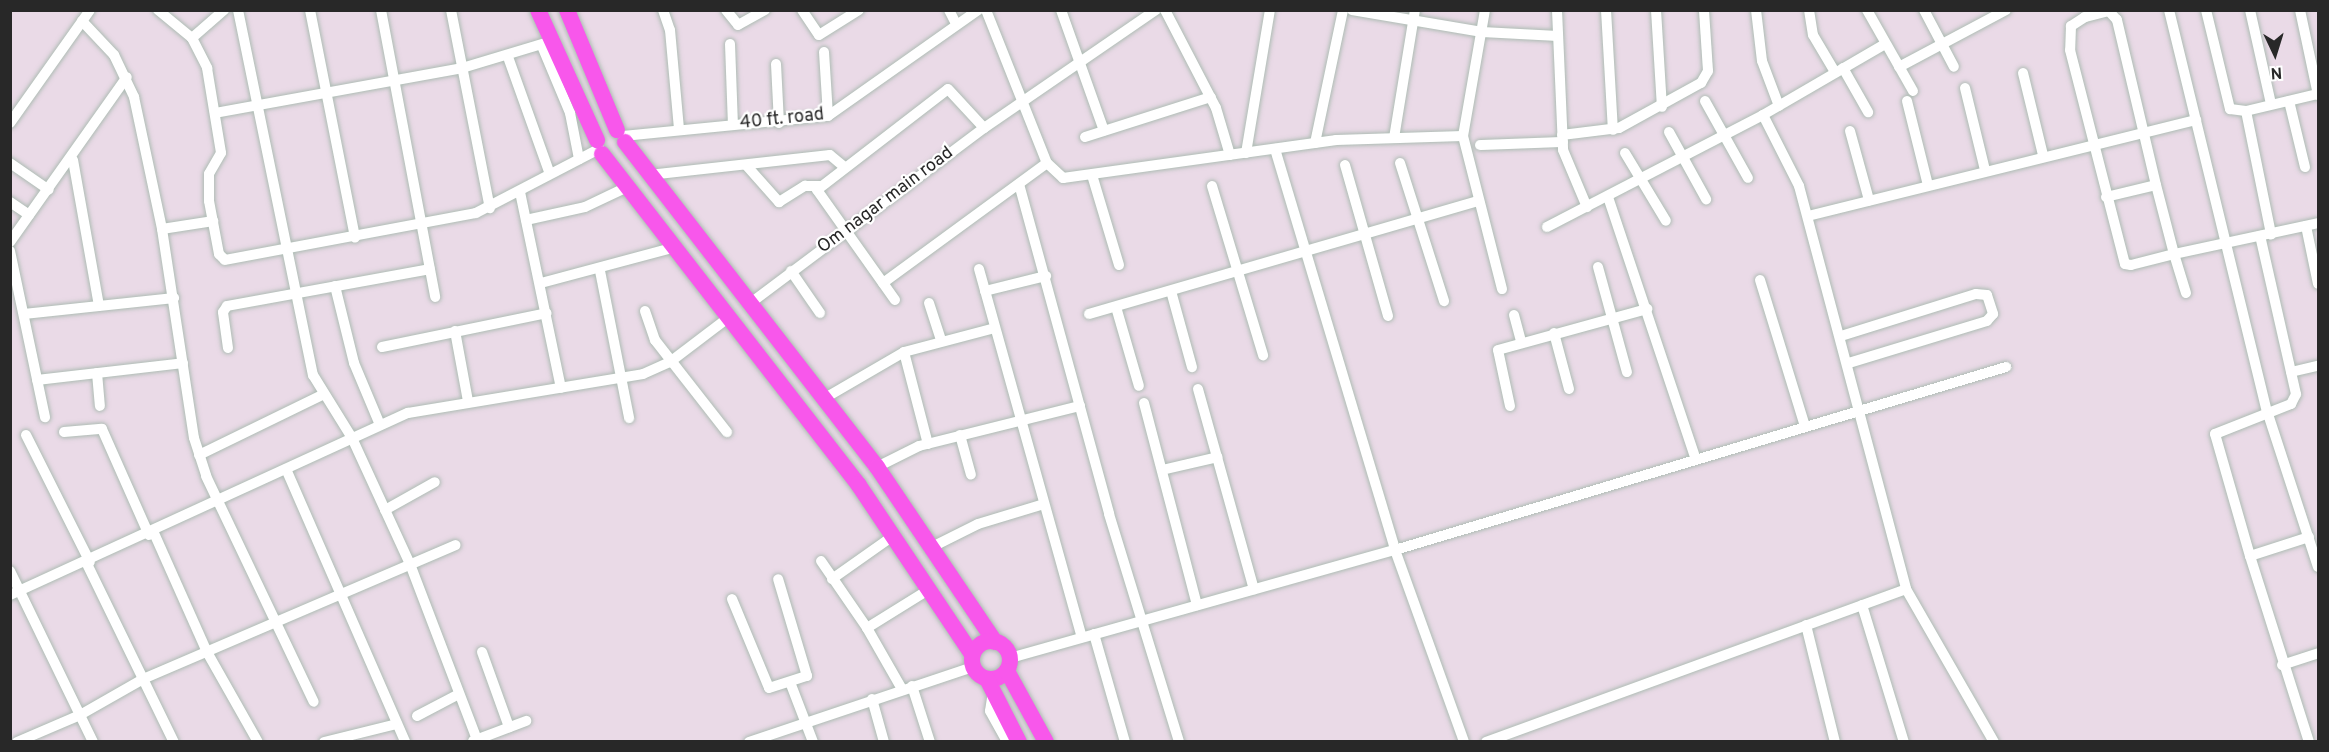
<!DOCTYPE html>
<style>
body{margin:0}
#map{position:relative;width:2329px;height:752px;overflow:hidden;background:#eadae7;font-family:Overpass,sans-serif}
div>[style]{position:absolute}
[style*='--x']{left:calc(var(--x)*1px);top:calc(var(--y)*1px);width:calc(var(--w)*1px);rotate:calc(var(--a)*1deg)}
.roads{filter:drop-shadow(0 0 2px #aebcb4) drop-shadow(0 0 2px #aebcb4)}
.minor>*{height:10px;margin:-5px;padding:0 5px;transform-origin:5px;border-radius:5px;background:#fff}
.highway>*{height:16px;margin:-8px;padding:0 8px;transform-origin:8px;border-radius:8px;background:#f857eb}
.highway>.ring{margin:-8px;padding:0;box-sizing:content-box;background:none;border:16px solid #f857eb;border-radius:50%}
span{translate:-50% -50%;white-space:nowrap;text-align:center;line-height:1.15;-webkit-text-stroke:4.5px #fff;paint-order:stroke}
.street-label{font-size:18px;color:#282828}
.frame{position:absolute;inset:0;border:12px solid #282828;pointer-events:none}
.north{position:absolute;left:2245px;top:24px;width:60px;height:60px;-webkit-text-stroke:4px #fff;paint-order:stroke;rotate:176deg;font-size:16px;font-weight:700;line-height:24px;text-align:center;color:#282828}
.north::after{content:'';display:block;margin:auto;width:21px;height:27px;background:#282828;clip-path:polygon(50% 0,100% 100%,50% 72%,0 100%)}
</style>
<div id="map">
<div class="roads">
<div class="minor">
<div style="--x:158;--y:10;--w:44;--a:39.5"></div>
<div style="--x:192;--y:38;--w:34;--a:63"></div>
<div style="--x:207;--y:68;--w:86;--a:80.6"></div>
<div style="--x:221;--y:153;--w:24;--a:120"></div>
<div style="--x:209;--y:174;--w:27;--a:90"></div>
<div style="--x:209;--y:201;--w:54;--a:79.3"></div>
<div style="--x:219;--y:254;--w:8;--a:45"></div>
<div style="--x:225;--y:260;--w:255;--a:-10.6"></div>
<div style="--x:476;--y:213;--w:139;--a:-27.5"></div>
<div style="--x:238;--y:10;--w:373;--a:78.4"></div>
<div style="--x:313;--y:375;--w:74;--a:58.2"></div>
<div style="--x:352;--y:438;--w:139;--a:65.3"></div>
<div style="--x:410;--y:564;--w:191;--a:69.1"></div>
<div style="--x:310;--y:10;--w:232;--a:78.8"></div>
<div style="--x:381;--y:10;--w:292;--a:79.3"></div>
<div style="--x:451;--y:10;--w:202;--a:78.9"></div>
<div style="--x:663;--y:10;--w:21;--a:71"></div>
<div style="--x:670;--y:30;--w:99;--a:84.8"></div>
<div style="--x:726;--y:10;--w:19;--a:51"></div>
<div style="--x:738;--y:25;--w:31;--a:-29"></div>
<div style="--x:802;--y:10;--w:30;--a:56"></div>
<div style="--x:819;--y:35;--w:47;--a:-32"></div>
<div style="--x:949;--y:10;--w:16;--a:63"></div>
<div style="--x:986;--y:10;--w:165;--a:68.3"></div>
<div style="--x:1047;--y:163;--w:22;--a:43"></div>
<div style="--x:1063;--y:178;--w:276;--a:-7.9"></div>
<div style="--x:1336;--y:140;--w:127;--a:-1.8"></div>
<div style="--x:1061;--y:10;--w:128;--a:70.4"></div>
<div style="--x:1165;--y:10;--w:110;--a:62.5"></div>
<div style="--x:1216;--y:108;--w:49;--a:73.4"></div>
<div style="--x:1352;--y:10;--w:132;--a:9.6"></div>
<div style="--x:1482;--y:32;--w:76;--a:3"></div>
<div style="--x:1485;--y:10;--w:128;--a:99.9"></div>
<div style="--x:1463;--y:136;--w:158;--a:75.7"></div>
<div style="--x:1557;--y:10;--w:140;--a:87.5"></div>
<div style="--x:1563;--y:150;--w:62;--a:67.2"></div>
<div style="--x:1606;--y:10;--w:120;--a:86.7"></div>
<div style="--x:1656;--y:10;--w:97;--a:86.5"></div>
<div style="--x:1756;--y:10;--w:51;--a:83.3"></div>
<div style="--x:1762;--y:61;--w:48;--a:69.3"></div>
<div style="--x:1809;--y:10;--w:25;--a:81"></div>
<div style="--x:1813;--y:35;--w:43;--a:59.3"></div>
<div style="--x:1867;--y:10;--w:93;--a:60.4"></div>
<div style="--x:1924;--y:10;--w:64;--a:62.2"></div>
<div style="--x:2169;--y:10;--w:413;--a:76.3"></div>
<div style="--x:2267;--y:411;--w:164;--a:71.9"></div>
<div style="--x:2206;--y:10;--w:102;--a:76.4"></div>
<div style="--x:2230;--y:109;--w:16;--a:7"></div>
<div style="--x:2246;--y:111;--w:74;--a:-13.3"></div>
<div style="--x:2250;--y:10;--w:96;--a:77.4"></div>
<div style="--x:2300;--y:10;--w:87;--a:78"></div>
<div style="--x:82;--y:21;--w:47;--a:46.7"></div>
<div style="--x:114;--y:55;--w:47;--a:64.5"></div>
<div style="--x:134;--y:97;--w:135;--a:78"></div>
<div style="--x:162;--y:229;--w:211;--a:81.3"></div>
<div style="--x:194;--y:438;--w:40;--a:72"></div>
<div style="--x:206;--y:476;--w:250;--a:64.5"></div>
<div style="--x:192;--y:38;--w:43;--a:-41.2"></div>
<div style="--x:730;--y:44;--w:81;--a:87.9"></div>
<div style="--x:542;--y:46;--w:73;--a:67.3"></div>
<div style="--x:570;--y:113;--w:47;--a:78.9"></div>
<div style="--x:824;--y:52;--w:64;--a:86.4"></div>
<div style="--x:508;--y:57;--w:124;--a:70.3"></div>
<div style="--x:776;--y:64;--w:59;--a:87.1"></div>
<div style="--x:1899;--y:67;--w:121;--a:-28"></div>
<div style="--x:1843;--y:68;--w:51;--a:60.4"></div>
<div style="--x:2023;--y:73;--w:84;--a:76.3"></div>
<div style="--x:1965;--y:88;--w:84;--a:76.3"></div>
<div style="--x:1705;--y:101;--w:88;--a:60.8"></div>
<div style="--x:1907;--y:101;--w:87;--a:76"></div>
<div style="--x:2289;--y:101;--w:68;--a:76.4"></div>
<div style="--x:2246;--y:111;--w:126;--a:78.5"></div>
<div style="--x:215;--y:113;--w:251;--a:-10.3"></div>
<div style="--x:462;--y:68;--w:94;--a:-16.7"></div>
<div style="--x:1763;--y:115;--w:80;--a:63.1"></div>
<div style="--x:1799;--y:186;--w:417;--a:75.1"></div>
<div style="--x:1906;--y:589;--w:177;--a:60.1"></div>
<div style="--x:10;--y:123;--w:138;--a:-54.7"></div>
<div style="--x:1850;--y:131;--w:72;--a:74.6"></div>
<div style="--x:1669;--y:132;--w:77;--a:61.1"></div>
<div style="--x:1562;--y:135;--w:57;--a:-7"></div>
<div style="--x:1619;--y:128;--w:94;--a:-28.8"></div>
<div style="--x:1701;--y:83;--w:14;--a:-60"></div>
<div style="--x:1708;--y:71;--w:61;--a:-93.8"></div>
<div style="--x:623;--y:136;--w:206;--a:-5.6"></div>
<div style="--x:828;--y:116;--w:184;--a:-35.2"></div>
<div style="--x:1085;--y:137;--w:132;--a:-17.6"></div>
<div style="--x:1394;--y:138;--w:130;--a:-80.7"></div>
<div style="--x:1315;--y:143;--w:136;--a:-78.1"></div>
<div style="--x:1480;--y:145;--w:83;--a:-2.1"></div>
<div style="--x:1275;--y:149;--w:419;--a:73.3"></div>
<div style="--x:1395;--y:550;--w:204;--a:70.2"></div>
<div style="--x:1246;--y:153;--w:145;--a:-80.5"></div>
<div style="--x:1625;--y:153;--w:79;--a:58.9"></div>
<div style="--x:73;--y:160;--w:148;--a:79.9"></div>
<div style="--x:10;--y:163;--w:47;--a:34.7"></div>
<div style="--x:1400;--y:163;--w:145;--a:72.3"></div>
<div style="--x:746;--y:165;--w:50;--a:48.3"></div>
<div style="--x:779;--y:202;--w:31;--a:-32"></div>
<div style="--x:805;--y:186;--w:15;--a:0"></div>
<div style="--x:1345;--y:165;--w:157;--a:74.1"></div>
<div style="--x:649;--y:175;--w:182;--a:-6.3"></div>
<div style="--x:830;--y:155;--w:17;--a:40"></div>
<div style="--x:1092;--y:175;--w:94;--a:73.3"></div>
<div style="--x:1019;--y:184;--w:342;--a:74.7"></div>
<div style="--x:1109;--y:514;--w:239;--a:72.9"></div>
<div style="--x:1212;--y:186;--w:177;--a:73.2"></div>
<div style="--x:520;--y:192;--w:200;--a:78.2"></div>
<div style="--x:1608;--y:197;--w:277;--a:71.5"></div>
<div style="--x:2106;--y:197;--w:51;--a:-13.5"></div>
<div style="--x:10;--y:202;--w:23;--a:34"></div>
<div style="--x:1808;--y:216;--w:400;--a:-13.9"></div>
<div style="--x:526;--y:220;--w:60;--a:-12.4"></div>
<div style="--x:585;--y:207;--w:44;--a:-25.4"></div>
<div style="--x:2306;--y:226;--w:59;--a:78.3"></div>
<div style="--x:1547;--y:227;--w:243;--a:-27.4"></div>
<div style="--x:1763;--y:115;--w:141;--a:-30.2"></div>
<div style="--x:162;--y:229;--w:52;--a:-8.9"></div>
<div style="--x:10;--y:242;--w:202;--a:-54.7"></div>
<div style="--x:10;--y:251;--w:170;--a:78.1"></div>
<div style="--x:1598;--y:267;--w:109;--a:74.6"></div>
<div style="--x:979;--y:269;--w:382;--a:74.4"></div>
<div style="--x:600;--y:271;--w:150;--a:78.8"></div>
<div style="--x:791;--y:271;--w:51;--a:55.4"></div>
<div style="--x:1760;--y:280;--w:153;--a:72.9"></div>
<div style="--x:541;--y:283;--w:136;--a:-15"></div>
<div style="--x:883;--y:283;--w:203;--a:-36.2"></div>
<div style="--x:335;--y:286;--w:79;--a:76.1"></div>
<div style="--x:354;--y:363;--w:67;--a:67.2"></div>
<div style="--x:985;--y:291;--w:63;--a:-13.8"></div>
<div style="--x:1171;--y:291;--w:79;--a:74.6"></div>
<div style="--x:2186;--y:293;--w:41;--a:-107.1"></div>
<div style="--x:2174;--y:254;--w:71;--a:-104.6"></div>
<div style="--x:2156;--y:185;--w:170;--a:-103.3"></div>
<div style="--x:2117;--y:20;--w:12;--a:-132"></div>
<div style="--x:2109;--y:11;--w:25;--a:166"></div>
<div style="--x:2085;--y:17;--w:17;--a:147"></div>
<div style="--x:2071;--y:26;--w:24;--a:92"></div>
<div style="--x:2070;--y:50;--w:221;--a:75.6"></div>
<div style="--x:2125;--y:264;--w:6;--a:9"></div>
<div style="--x:2131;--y:265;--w:44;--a:-14.3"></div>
<div style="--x:2174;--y:254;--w:147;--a:-12.1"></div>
<div style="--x:895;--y:300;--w:135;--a:-125.3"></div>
<div style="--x:817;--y:190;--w:165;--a:-37.6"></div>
<div style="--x:948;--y:89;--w:53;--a:47.3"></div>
<div style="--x:752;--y:302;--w:290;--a:-36.9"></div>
<div style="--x:984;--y:128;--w:209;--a:-34.5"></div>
<div style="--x:929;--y:303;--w:39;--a:72"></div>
<div style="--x:1116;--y:307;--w:82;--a:73.8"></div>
<div style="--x:645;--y:311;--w:31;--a:71"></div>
<div style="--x:655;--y:340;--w:117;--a:52"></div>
<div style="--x:24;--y:314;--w:151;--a:-6.1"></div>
<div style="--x:1089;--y:314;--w:404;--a:-16.2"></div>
<div style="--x:1514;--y:315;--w:28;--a:75"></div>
<div style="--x:455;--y:331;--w:71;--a:79.5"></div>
<div style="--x:1554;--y:333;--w:58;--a:75"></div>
<div style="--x:1841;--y:336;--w:141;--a:-17.3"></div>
<div style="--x:1976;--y:294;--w:11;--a:5"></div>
<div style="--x:1987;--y:295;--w:20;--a:72"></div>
<div style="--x:1993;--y:314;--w:9;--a:131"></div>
<div style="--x:1987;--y:321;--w:144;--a:163.1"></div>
<div style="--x:382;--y:347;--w:168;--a:-11.6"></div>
<div style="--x:228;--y:348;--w:36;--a:-98"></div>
<div style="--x:223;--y:312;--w:7;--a:-56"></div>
<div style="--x:227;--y:306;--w:206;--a:-10.3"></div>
<div style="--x:904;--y:352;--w:95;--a:75.4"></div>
<div style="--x:2291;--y:372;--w:28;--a:-13"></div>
<div style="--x:97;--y:373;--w:33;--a:85"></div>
<div style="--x:37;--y:380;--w:147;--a:-6.6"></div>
<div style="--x:1198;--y:389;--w:208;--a:74.4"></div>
<div style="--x:825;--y:398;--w:91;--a:-30.2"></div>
<div style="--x:904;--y:352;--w:94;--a:-14.8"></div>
<div style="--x:1144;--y:403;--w:209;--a:75.3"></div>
<div style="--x:1510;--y:406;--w:57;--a:-102.1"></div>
<div style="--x:1498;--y:350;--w:155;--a:-15.4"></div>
<div style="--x:64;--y:432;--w:38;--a:-5"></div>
<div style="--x:102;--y:429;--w:116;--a:66.1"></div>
<div style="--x:26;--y:435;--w:142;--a:63.3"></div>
<div style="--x:960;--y:435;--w:41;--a:74.6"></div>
<div style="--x:199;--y:455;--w:137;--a:-26"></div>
<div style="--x:877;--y:467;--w:47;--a:-26.6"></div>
<div style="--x:919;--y:446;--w:166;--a:-14"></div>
<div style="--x:286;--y:469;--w:298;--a:66.4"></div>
<div style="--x:1162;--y:470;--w:57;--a:-13.1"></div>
<div style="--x:385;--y:510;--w:57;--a:-29.2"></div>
<div style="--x:154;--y:533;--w:130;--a:66"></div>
<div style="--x:207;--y:652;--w:103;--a:60.5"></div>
<div style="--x:2309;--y:537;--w:62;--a:162.1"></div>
<div style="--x:2250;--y:556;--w:195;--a:72.4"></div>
<div style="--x:932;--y:547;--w:51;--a:-26.6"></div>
<div style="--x:978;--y:524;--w:69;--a:-16.9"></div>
<div style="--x:2250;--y:556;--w:127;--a:-106"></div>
<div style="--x:2215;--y:434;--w:82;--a:-21.5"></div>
<div style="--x:2291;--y:404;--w:11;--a:-63"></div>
<div style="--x:2296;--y:394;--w:162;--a:-102.8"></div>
<div style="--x:821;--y:561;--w:81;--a:55.5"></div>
<div style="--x:867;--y:628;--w:72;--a:-31.9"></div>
<div style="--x:87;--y:564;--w:198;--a:64"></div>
<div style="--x:10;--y:571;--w:190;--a:64.1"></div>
<div style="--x:832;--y:579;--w:75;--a:-35.2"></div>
<div style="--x:10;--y:595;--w:438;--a:-24.6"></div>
<div style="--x:408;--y:413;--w:238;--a:-9.4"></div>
<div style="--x:643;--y:374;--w:30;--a:-24"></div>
<div style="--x:670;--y:362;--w:73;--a:-37.2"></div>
<div style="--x:732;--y:599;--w:96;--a:67.4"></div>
<div style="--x:769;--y:688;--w:40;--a:-18"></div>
<div style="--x:807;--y:676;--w:101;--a:-106.6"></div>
<div style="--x:1862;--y:605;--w:143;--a:73"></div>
<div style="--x:1806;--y:625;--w:121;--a:76.1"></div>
<div style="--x:867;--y:628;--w:70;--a:60.2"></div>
<div style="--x:1094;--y:634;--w:112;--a:74"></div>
<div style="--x:482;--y:652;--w:80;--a:70.2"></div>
<div style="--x:1010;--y:658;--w:400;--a:-15.7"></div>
<div style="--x:1395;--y:550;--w:638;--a:-16.67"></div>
<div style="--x:2282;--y:665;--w:38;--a:-18"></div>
<div style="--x:790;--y:682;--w:64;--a:69"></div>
<div style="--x:912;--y:686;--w:59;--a:72.2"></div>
<div style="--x:993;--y:692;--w:19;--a:99"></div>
<div style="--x:990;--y:711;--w:35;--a:61"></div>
<div style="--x:872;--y:699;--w:45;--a:74.4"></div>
<div style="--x:417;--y:716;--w:45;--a:-27.7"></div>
<div style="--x:473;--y:741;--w:57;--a:-20.7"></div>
<div style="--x:17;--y:742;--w:69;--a:-23.2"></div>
<div style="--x:80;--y:715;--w:73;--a:-29.7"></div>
<div style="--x:143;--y:679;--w:340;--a:-23.2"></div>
<div style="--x:324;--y:742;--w:75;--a:-13.9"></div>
<div style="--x:749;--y:742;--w:236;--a:-18.5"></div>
<div style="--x:1486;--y:742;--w:447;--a:-20"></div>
</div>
<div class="highway">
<div style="--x:538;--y:10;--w:143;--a:65.6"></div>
<div style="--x:567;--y:10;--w:130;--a:67.4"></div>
<div style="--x:625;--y:142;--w:411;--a:52.2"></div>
<div style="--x:877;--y:467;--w:211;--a:56"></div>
<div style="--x:602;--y:154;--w:418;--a:52.2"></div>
<div style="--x:858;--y:484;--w:205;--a:56.2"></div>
<div class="ring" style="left:972px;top:641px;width:22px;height:22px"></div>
<div style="--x:1007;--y:671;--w:81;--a:61.2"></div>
<div style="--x:987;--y:679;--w:71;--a:63.1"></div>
</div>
</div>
<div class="street-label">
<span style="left:782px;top:120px;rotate:-6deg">40 ft. road</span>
<span style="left:886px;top:201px;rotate:-37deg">Om nagar main road</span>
</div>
<div class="frame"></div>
<div class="north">N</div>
</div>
